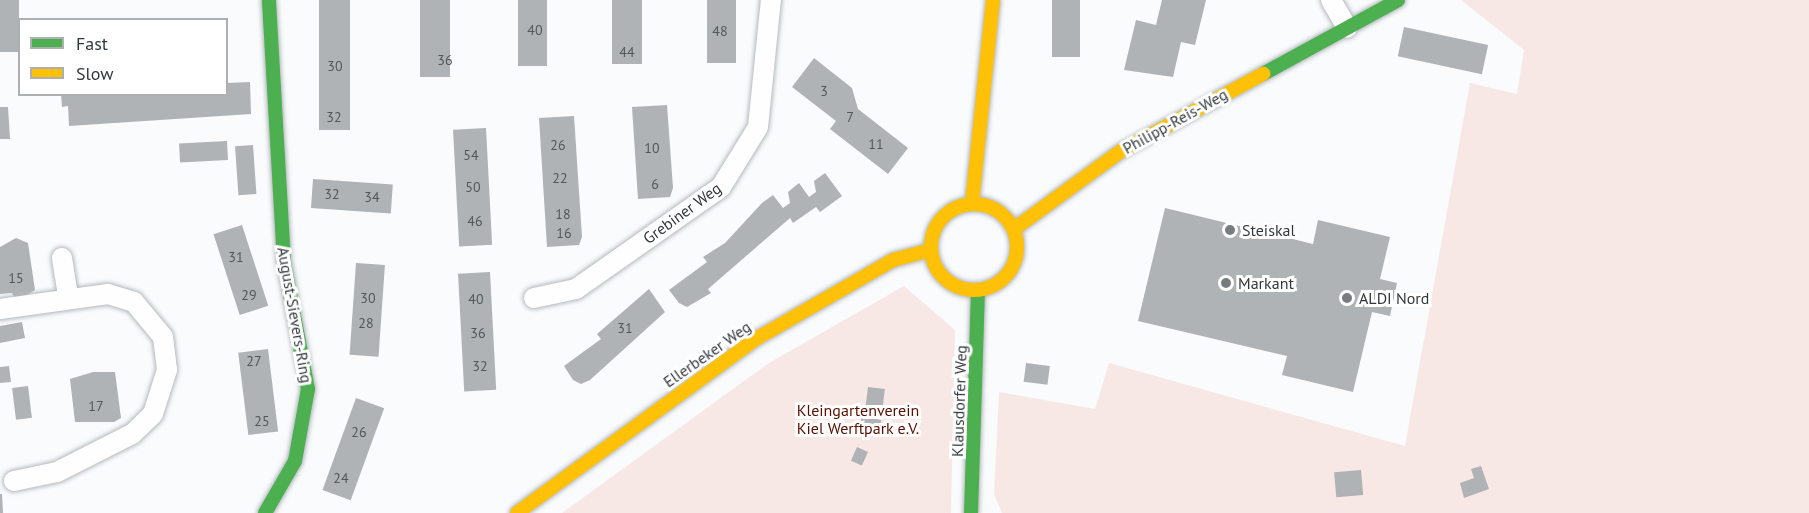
<!DOCTYPE html>
<style>
body{margin:0}
#map{position:relative;width:1809px;height:513px;overflow:hidden;background:#f9fbfd;font-family:"PT Sans",sans-serif}
div>[style]{position:absolute}
[style*='--x']{left:calc(var(--x)*1px);top:calc(var(--y)*1px);width:calc(var(--w)*1px);rotate:calc(var(--a)*1deg)}
.green>*{inset:0;background:#f8e8e5}
.building>*{inset:0;background:#afb3b6;transform-origin:0 0}
.roads{filter:drop-shadow(0 0 2px #b5b9bc) drop-shadow(0 0 2px #b5b9bc)}
.street>*{height:20px;margin:-10px;padding:0 10px;transform-origin:10px;border-radius:10px;background:#fefeff}
.fast>*{height:14px;margin:-7px;padding:0 7px;transform-origin:7px;border-radius:7px;background:#4caf50}
.slow>*{height:14px;margin:-7px;padding:0 7px;transform-origin:7px;border-radius:7px;background:#ffc107}
.slow>.ring{margin:-7px;padding:0;box-sizing:content-box;background:none;border:14px solid #ffc107;border-radius:50%}
.dots>*{width:16px;height:16px;translate:-50% -50%;box-sizing:border-box;border:3px solid #fff;border-radius:50%}
span{translate:-50% -50%;white-space:nowrap;text-align:center;line-height:1.15;-webkit-text-stroke:6px #fff;paint-order:stroke}
.number-label{font-size:14px;color:#50575a}
.number-label span{-webkit-text-stroke-width:0}
.street-label{font-size:16px;color:#31383b}
.poi-label{font-size:16px;color:#31383b}
.left{translate:0 -50%;text-align:left}
.park-label{font-size:16px;color:#590e00}
.legend{position:absolute;left:18px;top:18px;width:210px;height:78px;box-sizing:border-box;background:#fff;border:2px solid #adafb1;margin:0;padding:8px 10px;list-style:none;font-size:18px;color:#31383b}
.legend li{display:flex;align-items:center;gap:12px;height:30px}
.legend b{width:30px;border:2px solid #adafb1}
</style>
<div id="map">
<div class="green">
<div style="clip-path:polygon(1461px 0,1809px 0,1809px 513px,1002px 513px,994px 494px,999px 392px,1095px 409px,1109px 363px,1405px 446px,1470px 83px,1517px 94px,1524px 50px)"></div>
<div style="clip-path:polygon(904px 286px,955px 330px,951px 513px,562px 513px,769px 363px)"></div>
</div>
<div class="building">
<div style="left:0;top:0;width:19px;height:52px"></div>
<div style="left:319px;top:0;width:31px;height:130px"></div>
<div style="left:420px;top:0;width:30px;height:77px"></div>
<div style="left:518px;top:0;width:29px;height:66px"></div>
<div style="left:612px;top:0;width:30px;height:64px"></div>
<div style="left:707px;top:0;width:29px;height:63px"></div>
<div style="left:1052px;top:0;width:28px;height:57px"></div>
<div style="clip-path:polygon(1162px 0,1206px 0,1195px 45px,1181px 42px,1173px 77px,1124px 70px,1136px 20px,1156px 25px)"></div>
<div style="left:1404px;top:27px;width:86px;height:30px;rotate:12deg"></div>
<div style="clip-path:polygon(814px 58px,852px 88px,858px 109px,908px 148px,888px 174px,830px 129px,836px 121px,792px 87px)"></div>
<div style="clip-path:polygon(250px 82px,251px 114px,69px 126px,68px 106px,62px 107px,61px 94px,226px 94px,226px 83px)"></div>
<div style="clip-path:polygon(667px 105px,673px 188px,670px 197px,638px 199px,632px 107px)"></div>
<div style="clip-path:polygon(0 107px,8px 107px,10px 139px,0 139px)"></div>
<div style="clip-path:polygon(574px 116px,582px 237px,579px 245px,547px 247px,539px 118px)"></div>
<div style="left:486px;top:128px;width:117px;height:33px;rotate:87deg"></div>
<div style="left:227px;top:141px;width:19px;height:48px;rotate:87deg"></div>
<div style="left:253px;top:145px;width:49px;height:18px;rotate:86deg"></div>
<div style="clip-path:polygon(825px 173px,842px 196px,820px 212px,816px 207px,793px 223px,790px 218px,708px 289px,711px 293px,687px 307px,679px 303px,669px 290px,707px 262px,703px 257px,725px 243px,762px 203px,773px 195px,783px 208px,790px 203px,788px 192px,799px 183px,809px 197px,816px 192px,814px 181px)"></div>
<div style="left:313px;top:179px;width:80px;height:29px;rotate:4deg"></div>
<div style="clip-path:polygon(1165px 208px,1313px 244px,1318px 220px,1390px 237px,1380px 279px,1397px 283px,1390px 316px,1372px 312px,1353px 392px,1282px 375px,1287px 356px,1138px 321px)"></div>
<div style="left:242px;top:225px;width:85px;height:30px;rotate:72deg"></div>
<div style="clip-path:polygon(16px 238px,28px 243px,35px 290px,16px 302px,12px 293px,0 294px,0 247px)"></div>
<div style="left:356px;top:263px;width:29px;height:92px;rotate:4deg"></div>
<div style="left:490px;top:272px;width:118px;height:32px;rotate:87deg"></div>
<div style="clip-path:polygon(649px 289px,665px 312px,590px 380px,581px 384px,573px 380px,564px 366px,601px 339px,597px 334px)"></div>
<div style="clip-path:polygon(22px 322px,25px 338px,0 343px,0 326px)"></div>
<div style="left:268px;top:349px;width:83px;height:30px;rotate:83deg"></div>
<div style="left:1026px;top:363px;width:24px;height:19px;rotate:7deg"></div>
<div style="clip-path:polygon(9px 366px,11px 382px,0 383px,0 367px)"></div>
<div style="clip-path:polygon(93px 372px,115px 372px,121px 418px,114px 422px,75px 422px,70px 379px)"></div>
<div style="left:28px;top:386px;width:32px;height:16px;rotate:83deg"></div>
<div style="left:868px;top:387px;width:17px;height:21px;rotate:7deg"></div>
<div style="left:356px;top:398px;width:30px;height:98px;rotate:20deg"></div>
<div style="left:862px;top:415px;width:20px;height:11px;rotate:15deg"></div>
<div style="left:857px;top:447px;width:12px;height:15px;rotate:24deg"></div>
<div style="clip-path:polygon(1481px 466px,1489px 489px,1464px 498px,1460px 483px,1474px 478px,1471px 469px)"></div>
<div style="left:1361px;top:470px;width:25px;height:27px;rotate:85deg"></div>
<div style="clip-path:polygon(0 494px,2px 494px,3px 513px,0 513px)"></div>
</div>
<div class="roads">
<div class="street">
<div style="--x:1331;--y:0;--w:32;--a:60"></div>
<div style="--x:62;--y:258;--w:38;--a:81"></div>
<div style="--x:534;--y:298;--w:43;--a:-12.1"></div>
<div style="--x:576;--y:289;--w:177;--a:-35.1"></div>
<div style="--x:721;--y:187;--w:70;--a:-58.3"></div>
<div style="--x:758;--y:127;--w:128;--a:-84.2"></div>
<div style="--x:0;--y:309;--w:109;--a:-7.9"></div>
<div style="--x:108;--y:294;--w:27;--a:17"></div>
<div style="--x:134;--y:302;--w:45;--a:50.4"></div>
<div style="--x:163;--y:337;--w:33;--a:83"></div>
<div style="--x:167;--y:370;--w:46;--a:107.7"></div>
<div style="--x:153;--y:414;--w:29;--a:136"></div>
<div style="--x:132;--y:434;--w:84;--a:153.1"></div>
<div style="--x:57;--y:472;--w:44;--a:168.2"></div>
</div>
<div class="fast">
<div style="--x:1263;--y:74;--w:154;--a:-28.7"></div>
<div style="--x:265;--y:513;--w:60;--a:-60"></div>
<div style="--x:295;--y:461;--w:73;--a:-79.8"></div>
<div style="--x:308;--y:389;--w:129;--a:-100.7"></div>
<div style="--x:284;--y:262;--w:262;--a:-93.3"></div>
<div style="--x:971;--y:513;--w:223;--a:-88.2"></div>
</div>
<div class="slow">
<div style="--x:972;--y:203;--w:204;--a:-84.1"></div>
<div class="ring" style="left:931px;top:204px;width:72px;height:72px"></div>
<div style="--x:1014;--y:229;--w:132;--a:-36.1"></div>
<div style="--x:1121;--y:151;--w:162;--a:-28.5"></div>
<div style="--x:517;--y:513;--w:293;--a:-36.1"></div>
<div style="--x:754;--y:340;--w:160;--a:-29.9"></div>
<div style="--x:893;--y:260;--w:38;--a:-15"></div>
</div>
</div>
<div class="dots">
<div style="left:1230px;top:230px;background:#777c7f"></div>
<div style="left:1226px;top:283px;background:#777c7f"></div>
<div style="left:1347px;top:298px;background:#777c7f"></div>
</div>
<div class="number-label">
<span style="left:535px;top:30px">40</span>
<span style="left:720px;top:31px">48</span>
<span style="left:627px;top:52px">44</span>
<span style="left:445px;top:60px">36</span>
<span style="left:335px;top:66px">30</span>
<span style="left:824px;top:91px">3</span>
<span style="left:334px;top:117px">32</span>
<span style="left:850px;top:117px">7</span>
<span style="left:876px;top:144px">11</span>
<span style="left:558px;top:145px">26</span>
<span style="left:652px;top:148px">10</span>
<span style="left:471px;top:155px">54</span>
<span style="left:560px;top:178px">22</span>
<span style="left:655px;top:184px">6</span>
<span style="left:473px;top:187px">50</span>
<span style="left:332px;top:194px">32</span>
<span style="left:372px;top:197px">34</span>
<span style="left:563px;top:214px">18</span>
<span style="left:475px;top:221px">46</span>
<span style="left:564px;top:233px">16</span>
<span style="left:236px;top:257px">31</span>
<span style="left:16px;top:278px">15</span>
<span style="left:249px;top:295px">29</span>
<span style="left:368px;top:298px">30</span>
<span style="left:476px;top:299px">40</span>
<span style="left:366px;top:323px">28</span>
<span style="left:625px;top:328px">31</span>
<span style="left:478px;top:333px">36</span>
<span style="left:254px;top:361px">27</span>
<span style="left:480px;top:366px">32</span>
<span style="left:96px;top:406px">17</span>
<span style="left:262px;top:421px">25</span>
<span style="left:359px;top:432px">26</span>
<span style="left:341px;top:478px">24</span>
</div>
<div class="street-label">
<span style="left:1175px;top:121px;rotate:-29deg">Philipp-Reis-Weg</span>
<span style="left:682px;top:213px;rotate:-36deg">Grebiner Weg</span>
<span style="left:295px;top:315px;rotate:80deg">August-Sievers-Ring</span>
<span style="left:707px;top:354px;rotate:-35deg">Ellerbeker Weg</span>
<span style="left:959px;top:401px;rotate:-88deg">Klausdorfer Weg</span>
</div>
<div class="poi-label">
<span class="left" style="left:1242px;top:230px">Steiskal</span>
<span class="left" style="left:1238px;top:283px">Markant</span>
<span class="left" style="left:1359px;top:298px">ALDI Nord</span>
</div>
<div class="park-label">
<span style="left:858px;top:419px">Kleingartenverein<br>Kiel Werftpark e.V.</span>
</div>
<ul class="legend">
<li><b style="height:8px;background:#4caf50"></b>Fast</li>
<li><b style="height:8px;background:#ffc107"></b>Slow</li>
</ul>
</div>
